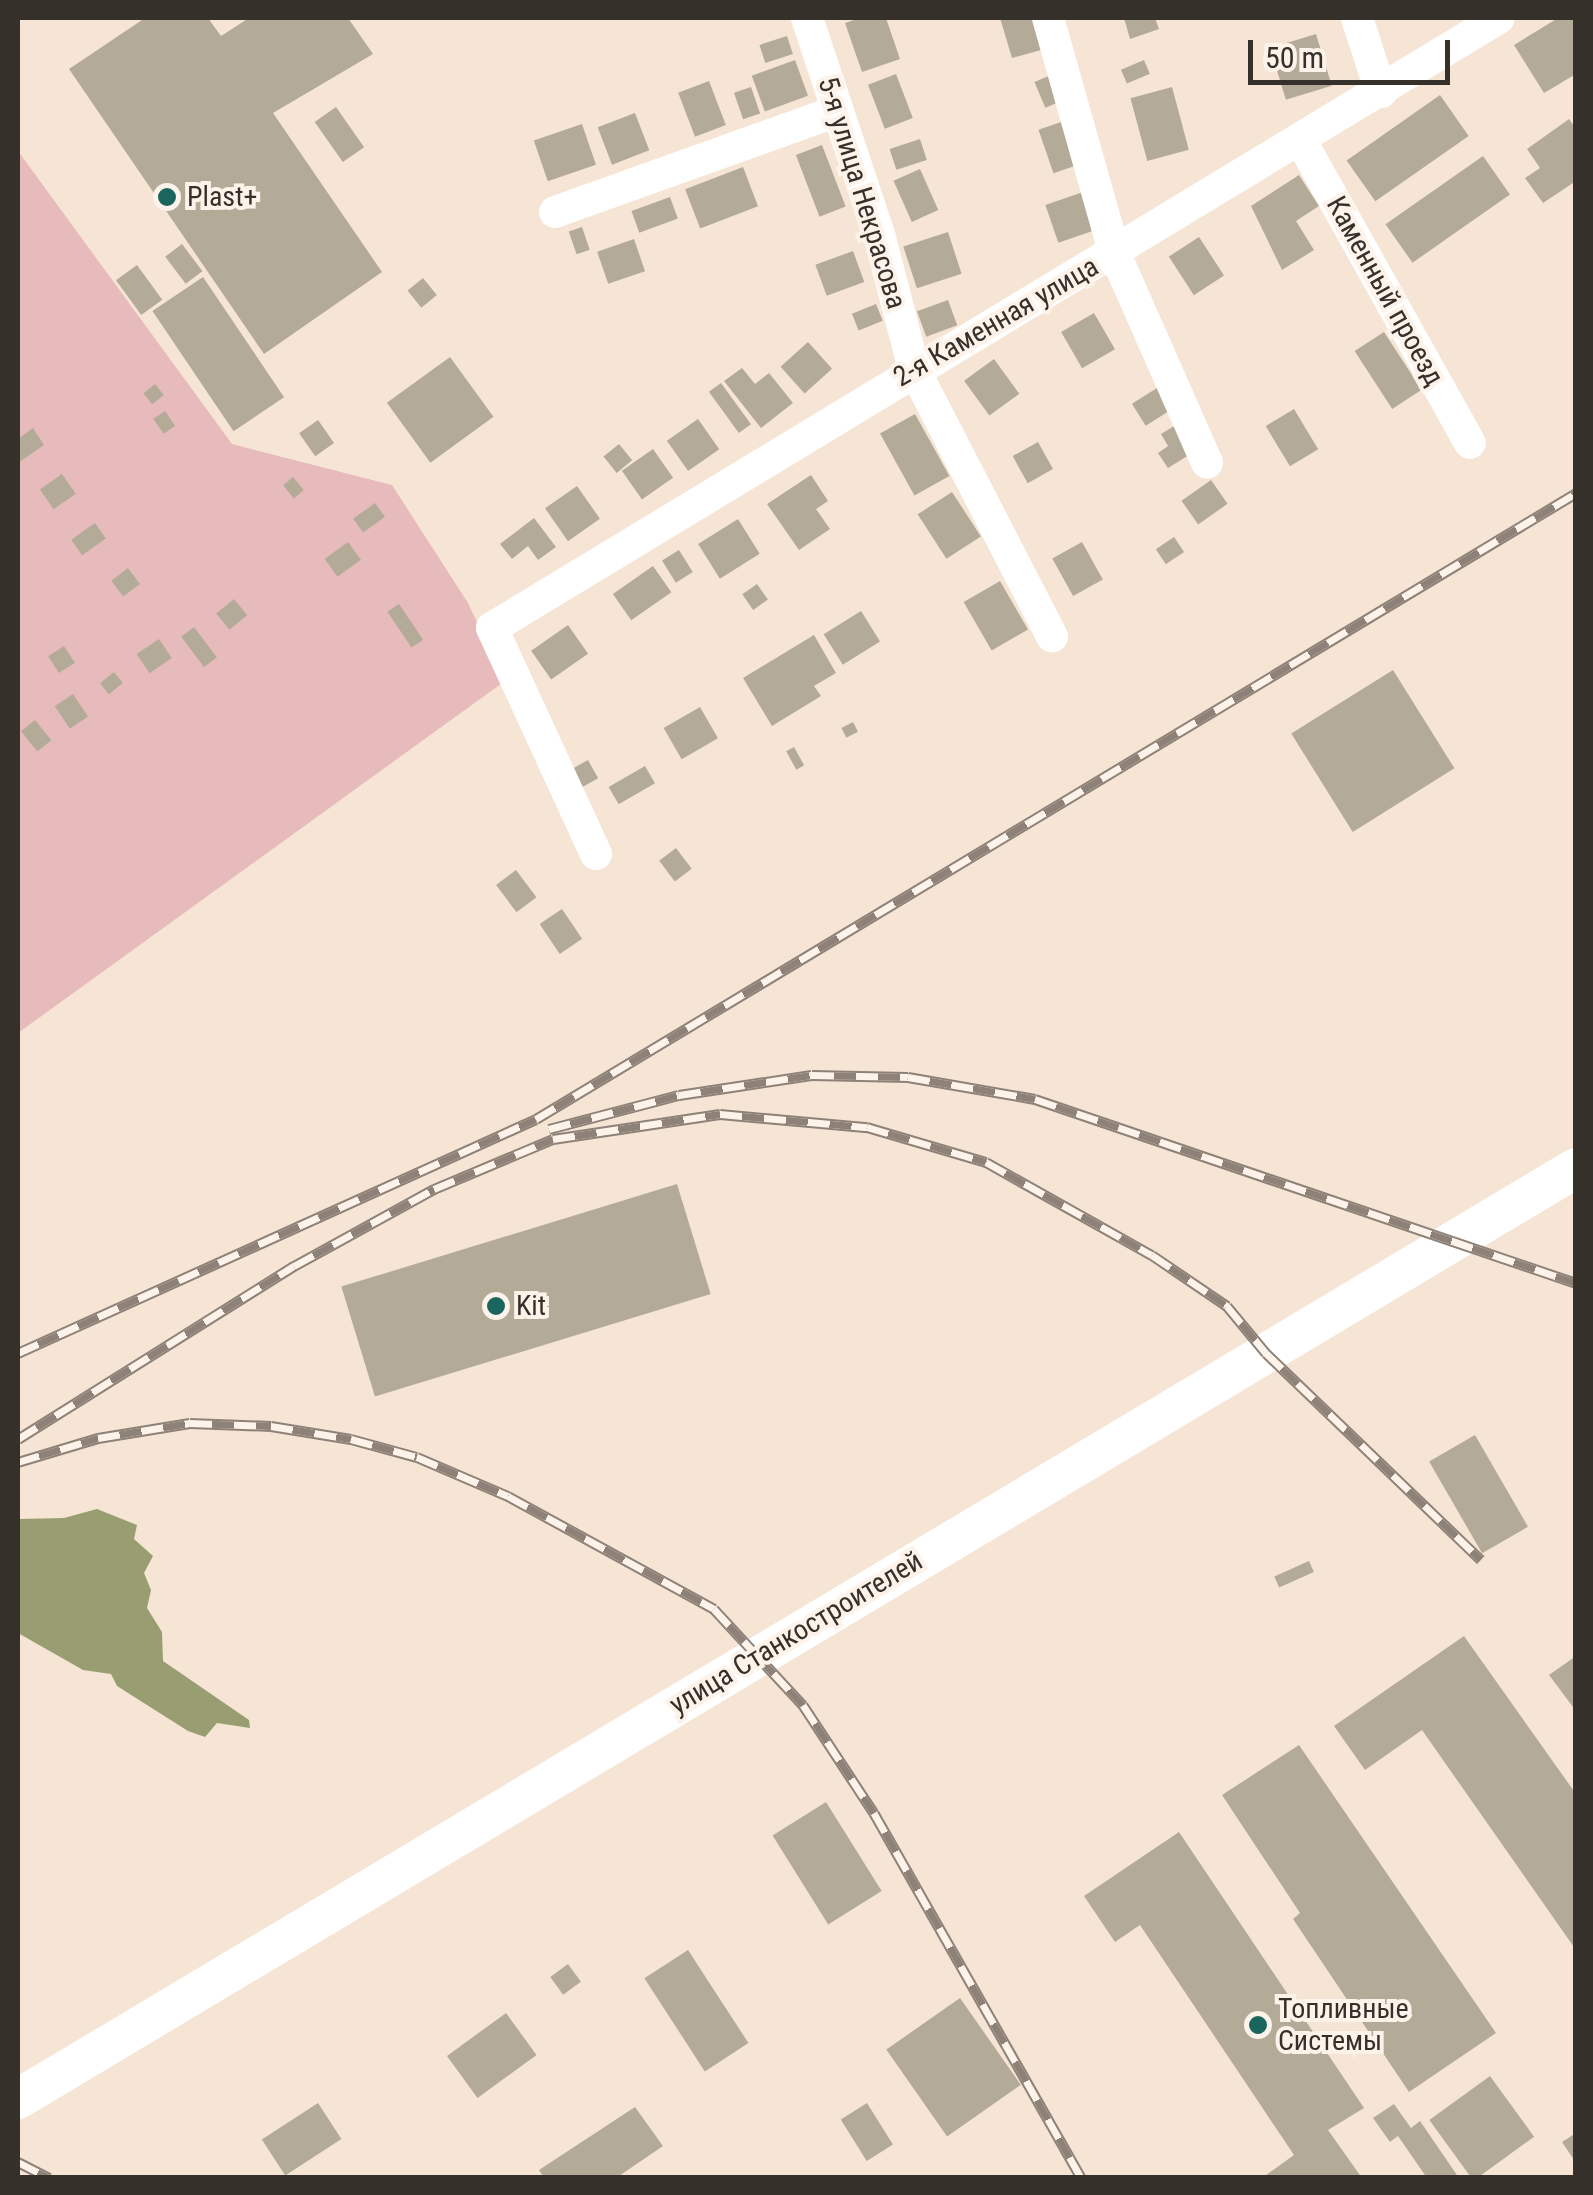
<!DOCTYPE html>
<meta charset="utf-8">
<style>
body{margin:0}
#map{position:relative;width:1593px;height:2195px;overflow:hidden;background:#f6e5d5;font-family:"Roboto Condensed",sans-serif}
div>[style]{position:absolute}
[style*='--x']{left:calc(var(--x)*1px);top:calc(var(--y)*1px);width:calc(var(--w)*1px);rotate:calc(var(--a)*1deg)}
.green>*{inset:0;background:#e7bbbc}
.water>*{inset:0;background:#999e72}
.building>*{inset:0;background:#b3ab98;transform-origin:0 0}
.minor>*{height:32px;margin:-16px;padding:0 16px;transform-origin:16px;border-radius:16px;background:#fff}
.major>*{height:40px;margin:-20px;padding:0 20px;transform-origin:20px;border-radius:20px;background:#fff}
.rail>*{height:11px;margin-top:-5.5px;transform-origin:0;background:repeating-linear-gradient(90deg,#fef3ea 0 22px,#8e8278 0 44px);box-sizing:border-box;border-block:2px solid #8e8278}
.dots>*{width:28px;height:28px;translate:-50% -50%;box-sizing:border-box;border:5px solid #fef3ea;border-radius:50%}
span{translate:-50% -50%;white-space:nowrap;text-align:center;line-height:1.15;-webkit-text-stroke:8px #fef3ea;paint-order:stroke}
.street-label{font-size:28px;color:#36302a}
.poi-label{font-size:28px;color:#36302a}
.left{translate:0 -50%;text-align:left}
.frame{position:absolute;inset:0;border:20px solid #36302a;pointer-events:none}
.scale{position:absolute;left:1248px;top:40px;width:202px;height:45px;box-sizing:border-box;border:5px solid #36302a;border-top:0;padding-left:12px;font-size:30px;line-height:35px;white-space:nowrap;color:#36302a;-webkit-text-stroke:8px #fef3ea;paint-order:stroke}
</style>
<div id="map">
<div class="green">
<div style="clip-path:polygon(18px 151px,232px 444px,392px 485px,468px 603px,505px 681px,18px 1033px)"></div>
</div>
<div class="water">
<div style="clip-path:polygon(97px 1509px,137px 1525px,134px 1539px,153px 1556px,144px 1573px,151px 1590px,147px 1608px,162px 1632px,163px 1661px,249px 1720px,250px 1728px,217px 1723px,205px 1737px,188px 1731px,117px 1686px,111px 1674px,83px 1670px,18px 1633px,18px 1519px,64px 1518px)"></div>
</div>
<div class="building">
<div style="clip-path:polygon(145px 18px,208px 18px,221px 36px,249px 18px,348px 18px,373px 54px,273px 113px,382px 272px,264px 354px,69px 69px)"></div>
<div style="clip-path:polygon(860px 18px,886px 18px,900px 59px,862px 72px,845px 23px)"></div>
<div style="clip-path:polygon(1000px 18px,1039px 18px,1048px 48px,1012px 58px)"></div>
<div style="clip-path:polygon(1124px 18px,1155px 18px,1159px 29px,1130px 39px)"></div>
<div style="clip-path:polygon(1558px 18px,1576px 18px,1576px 74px,1544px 93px,1514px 45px)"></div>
<div style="left:1316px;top:34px;width:54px;height:48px;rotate:73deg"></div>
<div style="left:787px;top:36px;width:19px;height:29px;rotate:72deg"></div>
<div style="left:795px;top:60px;width:38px;height:46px;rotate:70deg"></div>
<div style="left:1144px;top:60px;width:15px;height:25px;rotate:67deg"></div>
<div style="left:896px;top:74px;width:47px;height:30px;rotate:69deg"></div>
<div style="left:1051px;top:75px;width:28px;height:18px;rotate:67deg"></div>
<div style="left:709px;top:81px;width:47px;height:33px;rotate:69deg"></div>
<div style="left:751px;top:87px;width:28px;height:18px;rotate:71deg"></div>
<div style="left:1172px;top:87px;width:65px;height:43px;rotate:75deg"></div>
<div style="left:1440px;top:95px;width:50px;height:114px;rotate:55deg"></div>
<div style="left:336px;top:107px;width:49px;height:26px;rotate:55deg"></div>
<div style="left:635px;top:113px;width:40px;height:40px;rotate:69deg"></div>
<div style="clip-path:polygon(1569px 119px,1576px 129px,1576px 181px,1543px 203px,1525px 178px,1540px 168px,1527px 149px)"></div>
<div style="left:1064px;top:121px;width:46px;height:27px;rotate:71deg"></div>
<div style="left:582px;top:124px;width:43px;height:51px;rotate:71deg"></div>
<div style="left:920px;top:139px;width:22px;height:32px;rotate:72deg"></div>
<div style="left:822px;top:145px;width:66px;height:28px;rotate:69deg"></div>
<div style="left:1483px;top:156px;width:47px;height:119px;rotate:55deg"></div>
<div style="left:743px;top:167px;width:42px;height:62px;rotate:69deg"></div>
<div style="left:920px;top:169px;width:45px;height:29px;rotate:66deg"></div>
<div style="clip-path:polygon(1299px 175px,1319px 206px,1296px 221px,1314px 250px,1282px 270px,1251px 206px)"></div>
<div style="left:1086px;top:191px;width:40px;height:43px;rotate:71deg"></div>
<div style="left:670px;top:197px;width:23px;height:41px;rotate:70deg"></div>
<div style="left:582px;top:227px;width:24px;height:14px;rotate:71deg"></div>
<div style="left:948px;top:232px;width:44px;height:47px;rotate:72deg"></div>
<div style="left:1199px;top:237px;width:46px;height:36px;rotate:57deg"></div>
<div style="left:634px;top:239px;width:34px;height:39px;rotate:71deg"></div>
<div style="left:182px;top:244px;width:34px;height:21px;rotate:53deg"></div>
<div style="left:853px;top:251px;width:33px;height:40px;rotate:70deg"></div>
<div style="left:137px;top:265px;width:43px;height:26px;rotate:54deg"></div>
<div style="left:203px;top:277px;width:145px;height:61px;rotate:56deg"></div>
<div style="left:423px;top:278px;width:22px;height:20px;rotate:51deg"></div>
<div style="left:948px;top:300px;width:27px;height:33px;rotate:70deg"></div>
<div style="left:876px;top:304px;width:18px;height:26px;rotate:68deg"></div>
<div style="left:1094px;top:313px;width:42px;height:38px;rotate:60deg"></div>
<div style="left:1384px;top:332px;width:69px;height:35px;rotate:57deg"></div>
<div style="left:808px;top:342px;width:36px;height:37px;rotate:48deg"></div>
<div style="left:450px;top:357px;width:74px;height:78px;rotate:54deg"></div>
<div style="left:994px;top:359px;width:43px;height:37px;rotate:54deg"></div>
<div style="clip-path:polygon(742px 368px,755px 384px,769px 373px,793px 403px,761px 428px,724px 381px)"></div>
<div style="left:721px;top:383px;width:51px;height:15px;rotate:54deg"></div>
<div style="left:1165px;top:383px;width:26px;height:39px;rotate:58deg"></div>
<div style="left:155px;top:384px;width:14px;height:15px;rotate:51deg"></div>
<div style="left:1294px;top:409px;width:47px;height:33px;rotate:59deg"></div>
<div style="left:165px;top:411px;width:18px;height:14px;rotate:56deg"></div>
<div style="left:915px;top:414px;width:71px;height:40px;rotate:61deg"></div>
<div style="left:698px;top:419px;width:37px;height:38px;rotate:55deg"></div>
<div style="left:318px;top:420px;width:28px;height:23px;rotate:55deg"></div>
<div style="clip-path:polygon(1179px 423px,1197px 450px,1168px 468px,1158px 453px,1168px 446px,1161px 434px)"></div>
<div style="clip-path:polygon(33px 428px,44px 445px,18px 463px,18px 439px)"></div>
<div style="left:1038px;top:442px;width:31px;height:29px;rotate:61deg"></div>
<div style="left:619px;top:444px;width:21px;height:20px;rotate:51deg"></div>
<div style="left:653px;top:449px;width:35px;height:38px;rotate:55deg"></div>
<div style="left:62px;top:474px;width:24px;height:27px;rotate:55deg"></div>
<div style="clip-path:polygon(811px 475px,828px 501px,816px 509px,830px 529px,799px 550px,767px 504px)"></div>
<div style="left:293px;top:477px;width:17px;height:13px;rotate:50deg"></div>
<div style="left:1211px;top:480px;width:29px;height:36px;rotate:55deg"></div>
<div style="left:577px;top:486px;width:40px;height:39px;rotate:55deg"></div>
<div style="left:952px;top:492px;width:53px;height:41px;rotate:57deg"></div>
<div style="left:375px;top:503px;width:17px;height:27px;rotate:54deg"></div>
<div style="clip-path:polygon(534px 518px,556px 547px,538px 560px,528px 546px,512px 559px,500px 544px)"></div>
<div style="left:738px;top:519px;width:41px;height:47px;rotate:58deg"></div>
<div style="left:95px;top:523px;width:19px;height:29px;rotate:55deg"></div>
<div style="left:1174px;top:537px;width:18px;height:22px;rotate:56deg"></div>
<div style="left:348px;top:542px;width:22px;height:29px;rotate:54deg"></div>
<div style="left:1082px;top:542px;width:43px;height:34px;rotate:61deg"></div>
<div style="left:679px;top:550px;width:26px;height:20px;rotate:58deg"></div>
<div style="left:653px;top:566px;width:32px;height:49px;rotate:55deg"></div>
<div style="left:128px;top:568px;width:20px;height:21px;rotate:53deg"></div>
<div style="left:1000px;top:581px;width:56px;height:42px;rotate:60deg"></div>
<div style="left:757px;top:584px;width:19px;height:18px;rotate:55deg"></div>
<div style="left:234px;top:599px;width:21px;height:23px;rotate:51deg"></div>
<div style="left:399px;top:604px;width:43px;height:14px;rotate:56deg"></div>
<div style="left:861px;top:611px;width:36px;height:44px;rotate:58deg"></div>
<div style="left:568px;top:625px;width:35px;height:45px;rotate:55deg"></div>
<div style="left:194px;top:627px;width:38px;height:16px;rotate:53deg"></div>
<div style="clip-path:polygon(814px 635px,836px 673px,814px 686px,821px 696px,772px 726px,743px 678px)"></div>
<div style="left:159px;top:639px;width:23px;height:27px;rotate:56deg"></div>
<div style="left:64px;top:646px;width:20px;height:19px;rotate:57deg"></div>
<div style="left:1393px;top:670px;width:116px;height:120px;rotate:58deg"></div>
<div style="left:114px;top:672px;width:14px;height:18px;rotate:51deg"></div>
<div style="left:73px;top:694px;width:27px;height:22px;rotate:56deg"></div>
<div style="left:700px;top:707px;width:36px;height:42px;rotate:60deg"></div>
<div style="left:35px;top:720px;width:26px;height:18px;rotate:51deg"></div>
<div style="left:853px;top:722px;width:11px;height:13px;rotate:63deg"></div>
<div style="left:794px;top:747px;width:21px;height:9px;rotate:61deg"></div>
<div style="left:588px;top:760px;width:21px;height:18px;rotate:61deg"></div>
<div style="left:645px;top:766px;width:20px;height:42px;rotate:60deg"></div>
<div style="left:676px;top:848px;width:26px;height:21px;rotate:53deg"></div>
<div style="left:516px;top:870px;width:34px;height:25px;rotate:53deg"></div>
<div style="left:562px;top:909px;width:36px;height:27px;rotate:56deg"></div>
<div style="left:677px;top:1184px;width:115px;height:351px;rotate:73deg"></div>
<div style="left:1475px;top:1435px;width:106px;height:53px;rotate:60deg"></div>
<div style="left:1309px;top:1561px;width:12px;height:38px;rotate:66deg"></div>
<div style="clip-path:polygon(1464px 1636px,1576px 1794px,1576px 1950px,1422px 1730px,1365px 1770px,1334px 1726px)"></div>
<div style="clip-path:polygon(1576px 1656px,1576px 1711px,1549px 1675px)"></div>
<div style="clip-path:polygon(1299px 1745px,1496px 2033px,1409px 2092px,1293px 1919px,1300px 1913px,1222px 1795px)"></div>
<div style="left:826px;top:1802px;width:105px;height:63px;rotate:58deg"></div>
<div style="clip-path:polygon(1179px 1832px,1364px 2108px,1328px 2130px,1362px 2178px,1262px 2178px,1294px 2155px,1140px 1925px,1115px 1942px,1084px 1896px)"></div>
<div style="left:688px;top:1950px;width:111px;height:52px;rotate:57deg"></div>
<div style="left:568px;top:1964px;width:22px;height:22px;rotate:54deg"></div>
<div style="left:960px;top:1998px;width:106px;height:90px;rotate:55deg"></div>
<div style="left:506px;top:2013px;width:52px;height:73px;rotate:54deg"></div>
<div style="left:1490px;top:2076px;width:75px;height:75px;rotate:54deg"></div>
<div style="left:318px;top:2103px;width:43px;height:67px;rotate:57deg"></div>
<div style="left:867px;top:2103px;width:49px;height:31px;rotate:58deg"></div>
<div style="clip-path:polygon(1394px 2104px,1411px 2128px,1420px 2121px,1459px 2178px,1427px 2178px,1398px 2136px,1390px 2142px,1373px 2118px)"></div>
<div style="clip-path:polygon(635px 2107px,663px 2146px,616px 2178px,544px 2178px,539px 2170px)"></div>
<div style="clip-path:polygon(1576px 2133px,1576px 2163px,1562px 2142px)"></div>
</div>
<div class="minor">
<div style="--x:807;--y:18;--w:232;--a:71.6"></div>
<div style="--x:880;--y:238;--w:135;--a:75.5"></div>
<div style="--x:914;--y:369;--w:301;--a:62.7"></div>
<div style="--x:1048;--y:18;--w:245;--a:74.2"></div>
<div style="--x:1115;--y:254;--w:228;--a:66.2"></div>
<div style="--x:1357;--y:18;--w:78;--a:72"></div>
<div style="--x:1300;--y:139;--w:348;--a:60.8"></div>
<div style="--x:555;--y:212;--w:300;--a:-19.7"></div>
<div style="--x:596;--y:854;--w:249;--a:-114.7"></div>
<div style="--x:492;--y:628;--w:1177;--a:-31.21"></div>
</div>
<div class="major">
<div style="--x:18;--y:2099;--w:1815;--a:-30.86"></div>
</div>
<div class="rail">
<div style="--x:549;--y:1129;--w:134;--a:-14.7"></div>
<div style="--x:679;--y:1095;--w:134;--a:-8.6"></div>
<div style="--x:812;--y:1075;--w:96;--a:1.2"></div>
<div style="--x:908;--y:1077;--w:129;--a:9.8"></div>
<div style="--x:1035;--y:1099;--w:571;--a:18.78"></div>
<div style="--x:18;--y:1353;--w:568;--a:-24.31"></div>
<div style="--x:536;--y:1119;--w:1214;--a:-31.04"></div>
<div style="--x:18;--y:1439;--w:326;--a:-32.1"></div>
<div style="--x:294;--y:1266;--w:160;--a:-28.8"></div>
<div style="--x:434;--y:1189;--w:129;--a:-22.8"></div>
<div style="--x:553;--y:1139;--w:169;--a:-8.5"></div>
<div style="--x:720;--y:1114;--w:148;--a:5.1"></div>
<div style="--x:867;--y:1127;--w:124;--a:16.4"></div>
<div style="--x:986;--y:1162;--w:190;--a:29.3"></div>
<div style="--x:1152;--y:1255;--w:91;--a:34.2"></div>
<div style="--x:1227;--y:1306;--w:61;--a:50.3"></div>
<div style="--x:1266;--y:1353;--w:298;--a:43.9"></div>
<div style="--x:18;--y:1462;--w:84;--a:-16.7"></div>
<div style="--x:98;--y:1438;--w:93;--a:-9.3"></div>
<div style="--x:190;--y:1423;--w:81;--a:2.1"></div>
<div style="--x:271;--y:1426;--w:81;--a:9.2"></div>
<div style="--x:351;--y:1439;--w:68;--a:15.3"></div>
<div style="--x:417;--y:1457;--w:99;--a:23.2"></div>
<div style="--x:508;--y:1496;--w:235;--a:28.7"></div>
<div style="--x:714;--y:1609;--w:131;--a:47.2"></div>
<div style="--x:803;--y:1705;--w:129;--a:56.7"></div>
<div style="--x:874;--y:1813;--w:420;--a:60.4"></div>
<div style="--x:18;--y:2162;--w:35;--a:27"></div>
</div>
<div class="dots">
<div style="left:167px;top:197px;background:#1a665f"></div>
<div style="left:496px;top:1306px;background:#1a665f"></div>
<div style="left:1258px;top:2025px;background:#1a665f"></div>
</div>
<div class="street-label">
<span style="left:862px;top:193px;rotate:73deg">5-я улица Некрасова</span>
<span style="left:1385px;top:291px;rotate:61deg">Каменный проезд</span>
<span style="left:996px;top:322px;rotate:-30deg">2-я Каменная улица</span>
<span style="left:796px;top:1633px;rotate:-31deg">улица Станкостроителей</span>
</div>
<div class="poi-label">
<span class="left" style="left:187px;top:197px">Plast+</span>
<span class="left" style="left:516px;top:1306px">Kit</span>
<span class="left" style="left:1278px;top:2025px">Топливные<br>Системы</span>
</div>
<div class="frame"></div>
<div class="scale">50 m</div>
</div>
